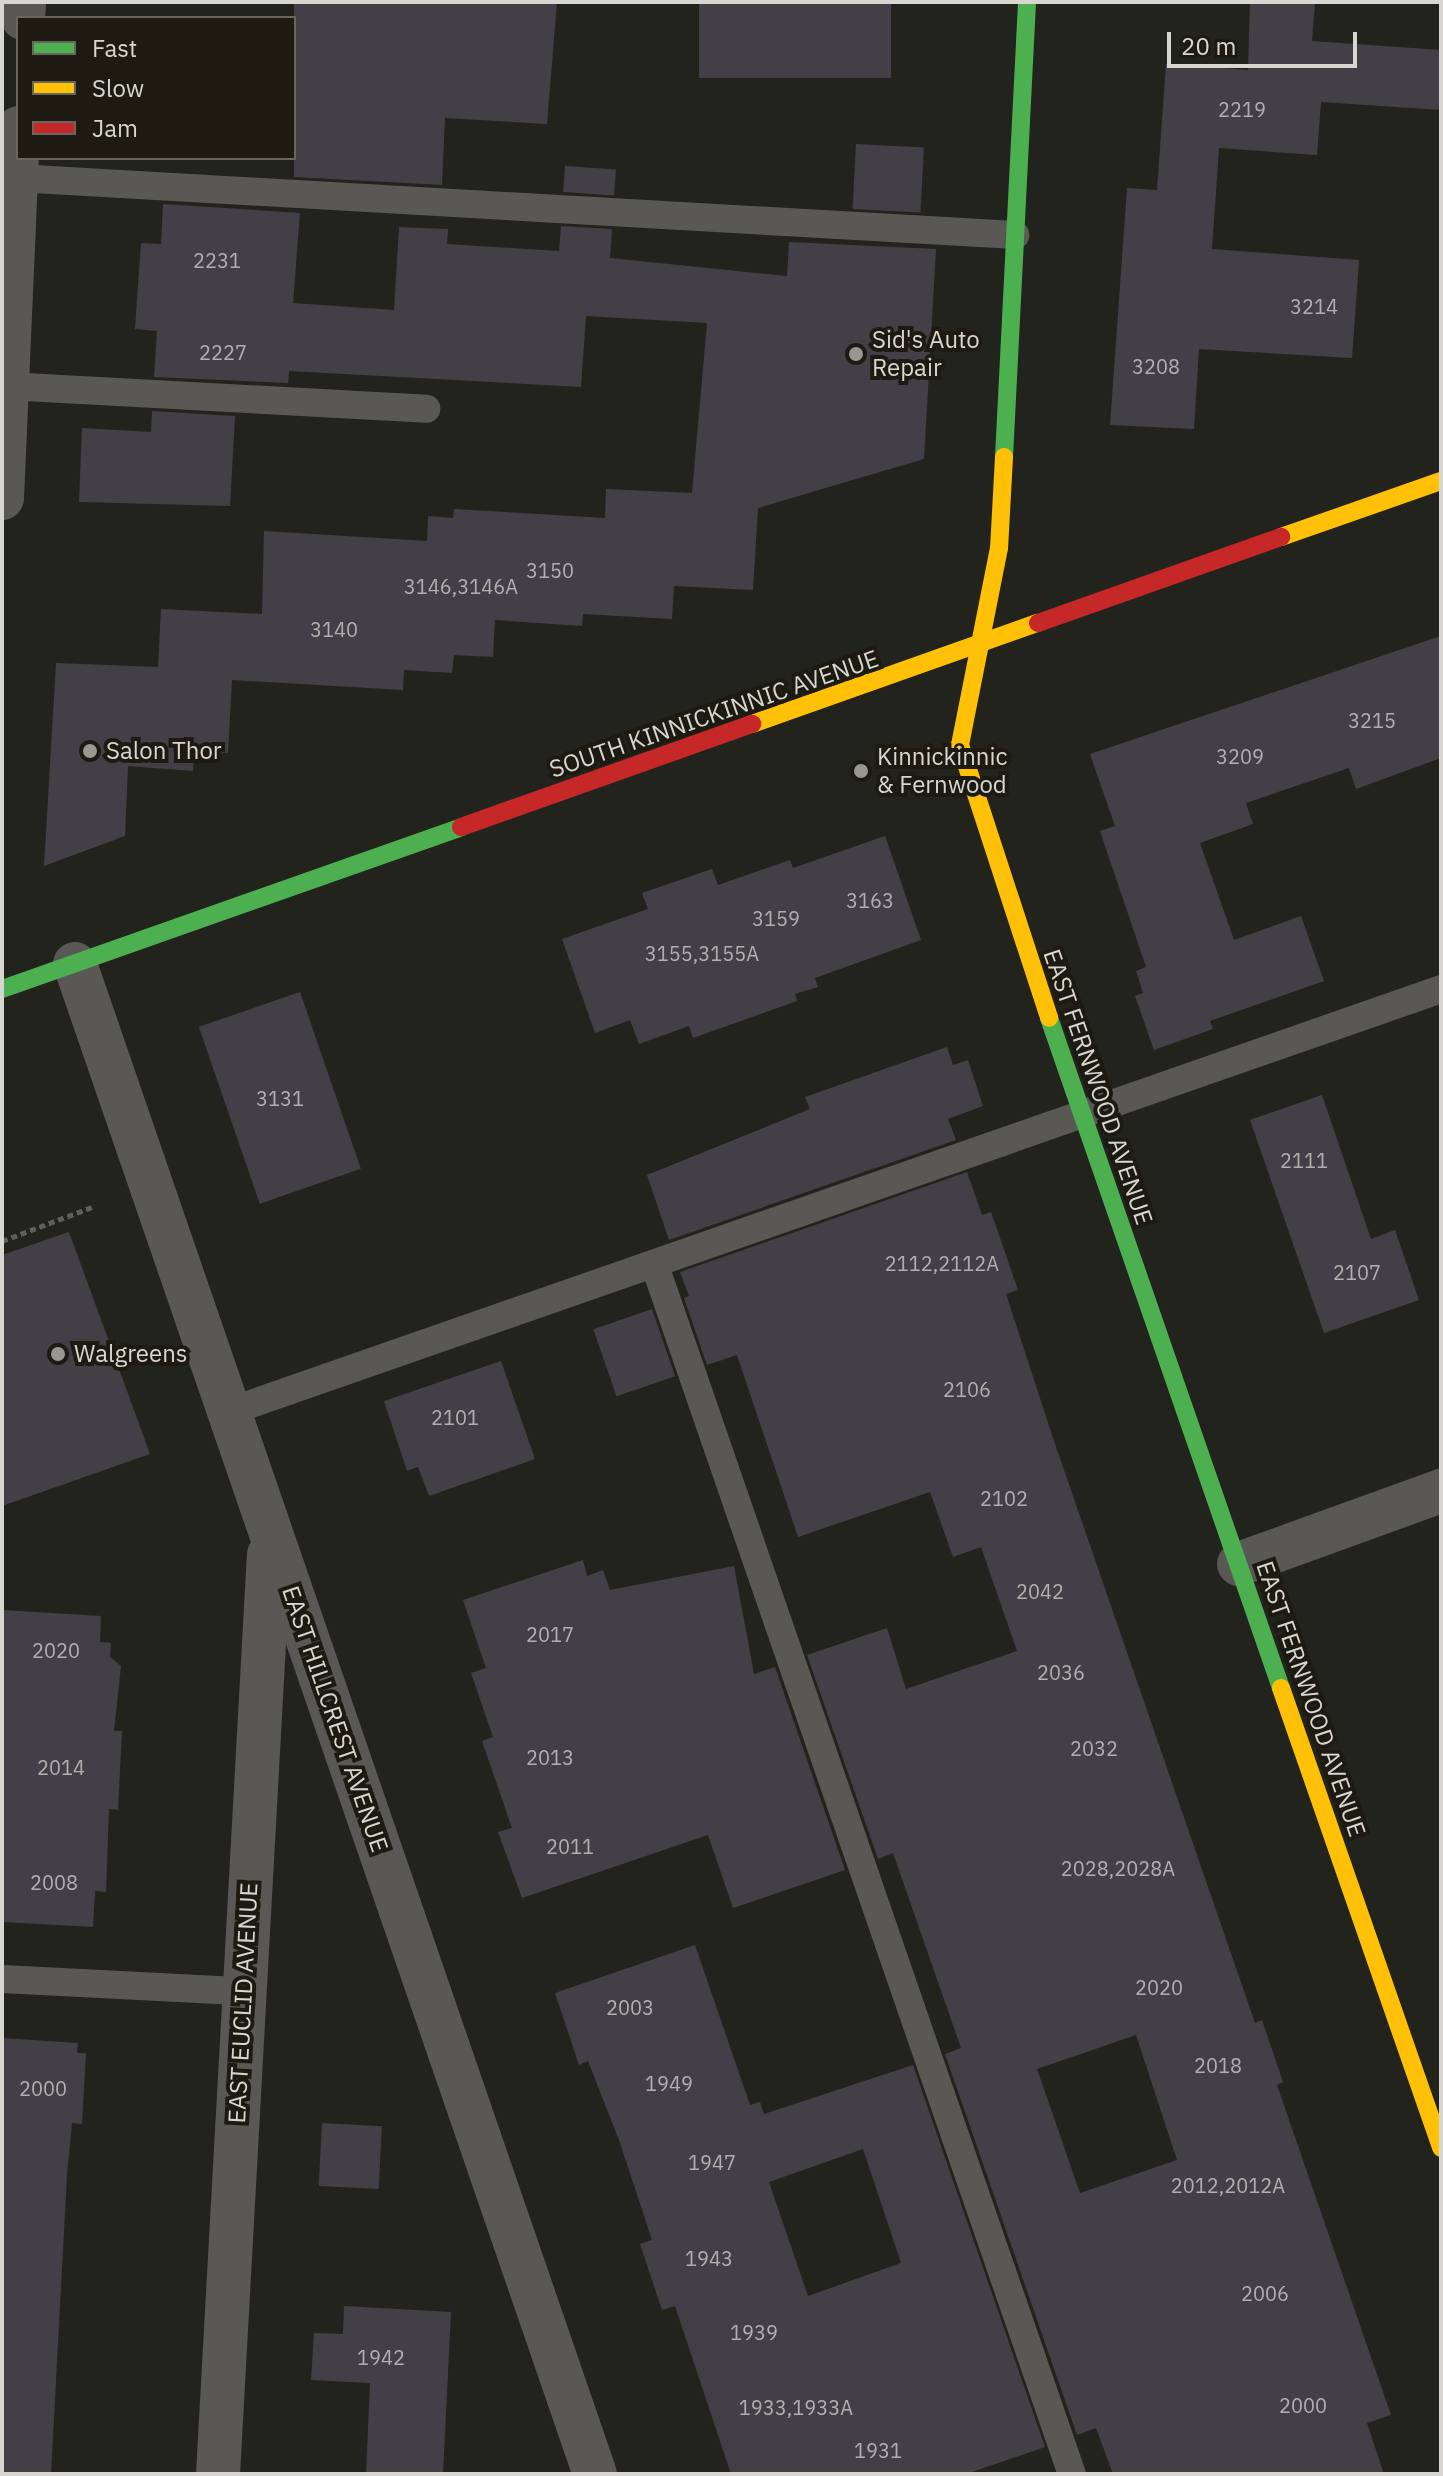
<!DOCTYPE html>
<style>
body{margin:0}
#map{position:relative;width:1443px;height:2476px;overflow:hidden;background:#23231e;font-family:"IBM Plex Sans",sans-serif}
div>[style]{position:absolute}
[style*='--x']{left:calc(var(--x)*1px);top:calc(var(--y)*1px);width:calc(var(--w)*1px);rotate:calc(var(--a)*1deg)}
.building>*{inset:0;background:#424046;transform-origin:0 0}
.path>*{height:5px;margin-top:-2.5px;transform-origin:0;background:repeating-linear-gradient(90deg,#5e5e5b 0 6px,transparent 0 10px)}
.lane>*{height:28px;margin:-14px;padding:0 14px;transform-origin:14px;border-radius:14px;background:#595855}
.street>*{height:44px;margin:-22px;padding:0 22px;transform-origin:22px;border-radius:22px;background:#595855}
.fast>*{height:18px;margin:-9px;padding:0 9px;transform-origin:9px;border-radius:9px;background:#4caf50}
.slow>*{height:18px;margin:-9px;padding:0 9px;transform-origin:9px;border-radius:9px;background:#ffc107}
.jam>*{height:18px;margin:-9px;padding:0 9px;transform-origin:9px;border-radius:9px;background:#c62828}
.dots>*{width:22px;height:22px;translate:-50% -50%;box-sizing:border-box;border:4px solid #1d1a12;border-radius:50%}
span{translate:-50% -50%;white-space:nowrap;text-align:center;line-height:1.15;-webkit-text-stroke:8px #1d1a12;paint-order:stroke}
.number-label{font-size:20px;color:#b2b0ae}
.number-label span{-webkit-text-stroke-width:0}
.poi-label{font-size:24px;color:#d8d6d1}
.left{translate:0 -50%;text-align:left}
.street-label{font-size:24px;color:#d8d6d1}
.frame{position:absolute;inset:0;border:4px solid #d8d6d1;pointer-events:none}
.legend{position:absolute;left:16px;top:16px;width:280px;height:144px;box-sizing:border-box;background:#1d1a12;border:2px solid #68655e;margin:0;padding:10px 14px;list-style:none;font-size:24px;color:#d8d6d1}
.legend li{display:flex;align-items:center;gap:16px;height:40px}
.legend b{width:40px;border:2px solid #68655e}
.scale{position:absolute;left:1167px;top:32px;width:190px;height:36px;box-sizing:border-box;border:4px solid #d8d6d1;border-top:0;padding-left:10px;font-size:24px;line-height:28px;white-space:nowrap;color:#d8d6d1;-webkit-text-stroke:6px #1d1a12;paint-order:stroke}
</style>
<div id="map">
<div class="building">
<div style="clip-path:polygon(294px 2px,557px 2px,547px 124px,445px 118px,442px 185px,294px 177px)"></div>
<div style="left:699px;top:2px;width:192px;height:76px"></div>
<div style="clip-path:polygon(1250px 2px,1315px 2px,1312px 41px,1441px 50px,1441px 110px,1321px 102px,1317px 155px,1219px 148px,1212px 249px,1359px 260px,1352px 358px,1199px 349px,1194px 429px,1110px 425px,1127px 188px,1157px 190px,1166px 64px,1248px 70px)"></div>
<div style="left:856px;top:144px;width:68px;height:65px;rotate:3deg"></div>
<div style="left:565px;top:166px;width:51px;height:26px;rotate:4deg"></div>
<div style="clip-path:polygon(163px 204px,300px 213px,293px 303px,394px 310px,399px 227px,448px 229px,447px 244px,559px 251px,561px 226px,612px 229px,610px 258px,787px 276px,789px 242px,936px 249px,924px 459px,758px 508px,753px 590px,674px 586px,672px 619px,583px 614px,582px 626px,495px 620px,493px 657px,454px 655px,452px 673px,404px 670px,403px 690px,232px 680px,228px 753px,194px 751px,193px 771px,128px 766px,125px 836px,44px 866px,56px 663px,158px 667px,161px 609px,262px 614px,264px 531px,427px 541px,428px 516px,453px 518px,454px 509px,605px 518px,606px 489px,692px 493px,707px 323px,586px 316px,581px 387px,289px 371px,288px 383px,154px 377px,157px 331px,135px 329px,141px 243px,161px 244px)"></div>
<div style="clip-path:polygon(152px 411px,235px 416px,230px 506px,79px 502px,82px 428px,151px 432px)"></div>
<div style="clip-path:polygon(1441px 636px,1441px 758px,1356px 789px,1349px 768px,1246px 803px,1253px 824px,1200px 843px,1234px 940px,1301px 916px,1324px 981px,1210px 1021px,1213px 1029px,1154px 1050px,1135px 996px,1143px 993px,1136px 971px,1146px 967px,1100px 831px,1115px 826px,1090px 754px)"></div>
<div style="clip-path:polygon(885px 836px,921px 940px,815px 978px,818px 987px,795px 994px,797px 1001px,693px 1038px,689px 1026px,639px 1044px,630px 1020px,595px 1033px,562px 939px,648px 909px,642px 893px,712px 869px,718px 885px,790px 860px,793px 868px)"></div>
<div style="left:300px;top:992px;width:187px;height:107px;rotate:71deg"></div>
<div style="clip-path:polygon(947px 1047px,953px 1065px,968px 1060px,983px 1106px,948px 1119px,956px 1140px,669px 1240px,647px 1175px,810px 1109px,805px 1097px)"></div>
<div style="clip-path:polygon(1322px 1095px,1371px 1239px,1395px 1230px,1419px 1300px,1324px 1333px,1250px 1120px)"></div>
<div style="clip-path:polygon(evenodd,967px 1172px,982px 1215px,991px 1212px,1018px 1290px,1006px 1294px,1054px 1441px,1255px 2023px,1262px 2020px,1283px 2082px,1277px 2085px,1391px 2415px,1367px 2423px,1384px 2474px,1113px 2474px,1096px 2428px,1077px 2435px,945px 2054px,961px 2048px,893px 1853px,878px 1859px,807px 1655px,887px 1628px,906px 1689px,1017px 1651px,981px 1547px,953px 1557px,930px 1492px,798px 1537px,737px 1355px,707px 1365px,684px 1298px,689px 1296px,680px 1272px,967px 1172px,1136px 2035px,1177px 2160px,1080px 2193px,1037px 2069px,1136px 2035px)"></div>
<div style="clip-path:polygon(69px 1232px,150px 1454px,2px 1506px,2px 1255px)"></div>
<div style="left:652px;top:1309px;width:71px;height:62px;rotate:71deg"></div>
<div style="clip-path:polygon(501px 1361px,535px 1459px,429px 1496px,418px 1467px,407px 1471px,384px 1401px)"></div>
<div style="clip-path:polygon(583px 1560px,587px 1576px,603px 1570px,610px 1590px,734px 1566px,754px 1674px,775px 1667px,845px 1870px,733px 1908px,708px 1835px,522px 1898px,498px 1832px,512px 1828px,482px 1741px,493px 1737px,471px 1673px,486px 1668px,463px 1600px)"></div>
<div style="clip-path:polygon(2px 1610px,101px 1616px,100px 1642px,111px 1643px,110px 1657px,121px 1666px,114px 1731px,122px 1731px,118px 1810px,109px 1809px,106px 1892px,95px 1891px,93px 1927px,2px 1922px)"></div>
<div style="clip-path:polygon(evenodd,695px 1945px,750px 2105px,760px 2102px,764px 2114px,913px 2065px,1045px 2447px,966px 2474px,731px 2474px,675px 2306px,662px 2310px,640px 2244px,652px 2240px,619px 2140px,588px 2061px,579px 2065px,555px 1993px,695px 1945px,863px 2149px,901px 2263px,808px 2296px,769px 2182px,863px 2149px)"></div>
<div style="clip-path:polygon(2px 2038px,78px 2043px,77px 2053px,86px 2053px,82px 2124px,72px 2123px,67px 2175px,51px 2474px,2px 2474px)"></div>
<div style="left:322px;top:2123px;width:60px;height:63px;rotate:3deg"></div>
<div style="clip-path:polygon(344px 2306px,451px 2312px,443px 2474px,366px 2474px,370px 2383px,311px 2380px,314px 2333px,343px 2334px)"></div>
</div>
<div class="path">
<div style="--x:2;--y:1241;--w:96;--a:-20.7"></div>
</div>
<div class="lane">
<div style="--x:16;--y:178;--w:1001;--a:3.27"></div>
<div style="--x:7;--y:386;--w:420;--a:3.1"></div>
<div style="--x:655;--y:1266;--w:1278;--a:70.96"></div>
<div style="--x:228;--y:1412;--w:1285;--a:-19.22"></div>
<div style="--x:2;--y:1979;--w:241;--a:2.9"></div>
</div>
<div class="street">
<div style="--x:23;--y:18;--w:16;--a:-86"></div>
<div style="--x:2;--y:498;--w:370;--a:-87.5"></div>
<div style="--x:75;--y:964;--w:1597;--a:71"></div>
<div style="--x:1239;--y:1564;--w:215;--a:-19.9"></div>
<div style="--x:218;--y:2474;--w:921;--a:-86.83"></div>
</div>
<div class="fast">
<div style="--x:1004;--y:457;--w:456;--a:-87.1"></div>
<div style="--x:2;--y:989;--w:487;--a:-19.4"></div>
<div style="--x:1049;--y:1018;--w:709;--a:70.9"></div>
</div>
<div class="slow">
<div style="--x:1004;--y:457;--w:91;--a:93.1"></div>
<div style="--x:999;--y:548;--w:201;--a:101.2"></div>
<div style="--x:960;--y:745;--w:287;--a:71.9"></div>
<div style="--x:1281;--y:537;--w:170;--a:-19.3"></div>
<div style="--x:752;--y:724;--w:303;--a:-19.5"></div>
<div style="--x:1281;--y:1688;--w:487;--a:70.8"></div>
</div>
<div class="jam">
<div style="--x:1038;--y:623;--w:258;--a:-19.5"></div>
<div style="--x:461;--y:827;--w:309;--a:-19.5"></div>
</div>
<div class="dots">
<div style="left:856px;top:354px;background:#999792"></div>
<div style="left:90px;top:751px;background:#999792"></div>
<div style="left:861px;top:771px;background:#999792"></div>
<div style="left:58px;top:1354px;background:#999792"></div>
</div>
<div class="number-label">
<span style="left:1242px;top:109px">2219</span>
<span style="left:217px;top:260px">2231</span>
<span style="left:1314px;top:306px">3214</span>
<span style="left:223px;top:352px">2227</span>
<span style="left:1156px;top:366px">3208</span>
<span style="left:550px;top:570px">3150</span>
<span style="left:461px;top:586px">3146,3146A</span>
<span style="left:334px;top:629px">3140</span>
<span style="left:1372px;top:720px">3215</span>
<span style="left:1240px;top:756px">3209</span>
<span style="left:870px;top:900px">3163</span>
<span style="left:776px;top:918px">3159</span>
<span style="left:702px;top:953px">3155,3155A</span>
<span style="left:280px;top:1098px">3131</span>
<span style="left:1304px;top:1160px">2111</span>
<span style="left:942px;top:1263px">2112,2112A</span>
<span style="left:1357px;top:1272px">2107</span>
<span style="left:967px;top:1389px">2106</span>
<span style="left:455px;top:1417px">2101</span>
<span style="left:1004px;top:1498px">2102</span>
<span style="left:1040px;top:1591px">2042</span>
<span style="left:550px;top:1634px">2017</span>
<span style="left:56px;top:1650px">2020</span>
<span style="left:1061px;top:1672px">2036</span>
<span style="left:1094px;top:1748px">2032</span>
<span style="left:550px;top:1757px">2013</span>
<span style="left:61px;top:1767px">2014</span>
<span style="left:570px;top:1846px">2011</span>
<span style="left:1118px;top:1868px">2028,2028A</span>
<span style="left:54px;top:1882px">2008</span>
<span style="left:1159px;top:1987px">2020</span>
<span style="left:630px;top:2007px">2003</span>
<span style="left:1218px;top:2065px">2018</span>
<span style="left:669px;top:2083px">1949</span>
<span style="left:43px;top:2088px">2000</span>
<span style="left:712px;top:2162px">1947</span>
<span style="left:1228px;top:2185px">2012,2012A</span>
<span style="left:709px;top:2258px">1943</span>
<span style="left:1265px;top:2293px">2006</span>
<span style="left:754px;top:2332px">1939</span>
<span style="left:381px;top:2357px">1942</span>
<span style="left:1303px;top:2405px">2000</span>
<span style="left:796px;top:2407px">1933,1933A</span>
<span style="left:878px;top:2450px">1931</span>
</div>
<div class="poi-label">
<span class="left" style="left:872px;top:354px">Sid's Auto<br>Repair</span>
<span class="left" style="left:106px;top:751px">Salon Thor</span>
<span class="left" style="left:877px;top:771px">Kinnickinnic<br>&amp; Fernwood</span>
<span class="left" style="left:74px;top:1354px">Walgreens</span>
</div>
<div class="street-label">
<span style="left:714px;top:714px;rotate:-19deg">SOUTH KINNICKINNIC AVENUE</span>
<span style="left:1098px;top:1087px;rotate:71deg">EAST FERNWOOD AVENUE</span>
<span style="left:1311px;top:1699px;rotate:71deg">EAST FERNWOOD AVENUE</span>
<span style="left:335px;top:1719px;rotate:71deg">EAST HILLCREST AVENUE</span>
<span style="left:243px;top:2003px;rotate:-87deg">EAST EUCLID AVENUE</span>
</div>
<div class="frame"></div>
<ul class="legend">
<li><b style="height:10px;background:#4caf50"></b>Fast</li>
<li><b style="height:10px;background:#ffc107"></b>Slow</li>
<li><b style="height:10px;background:#c62828"></b>Jam</li>
</ul>
<div class="scale">20 m</div>
</div>
